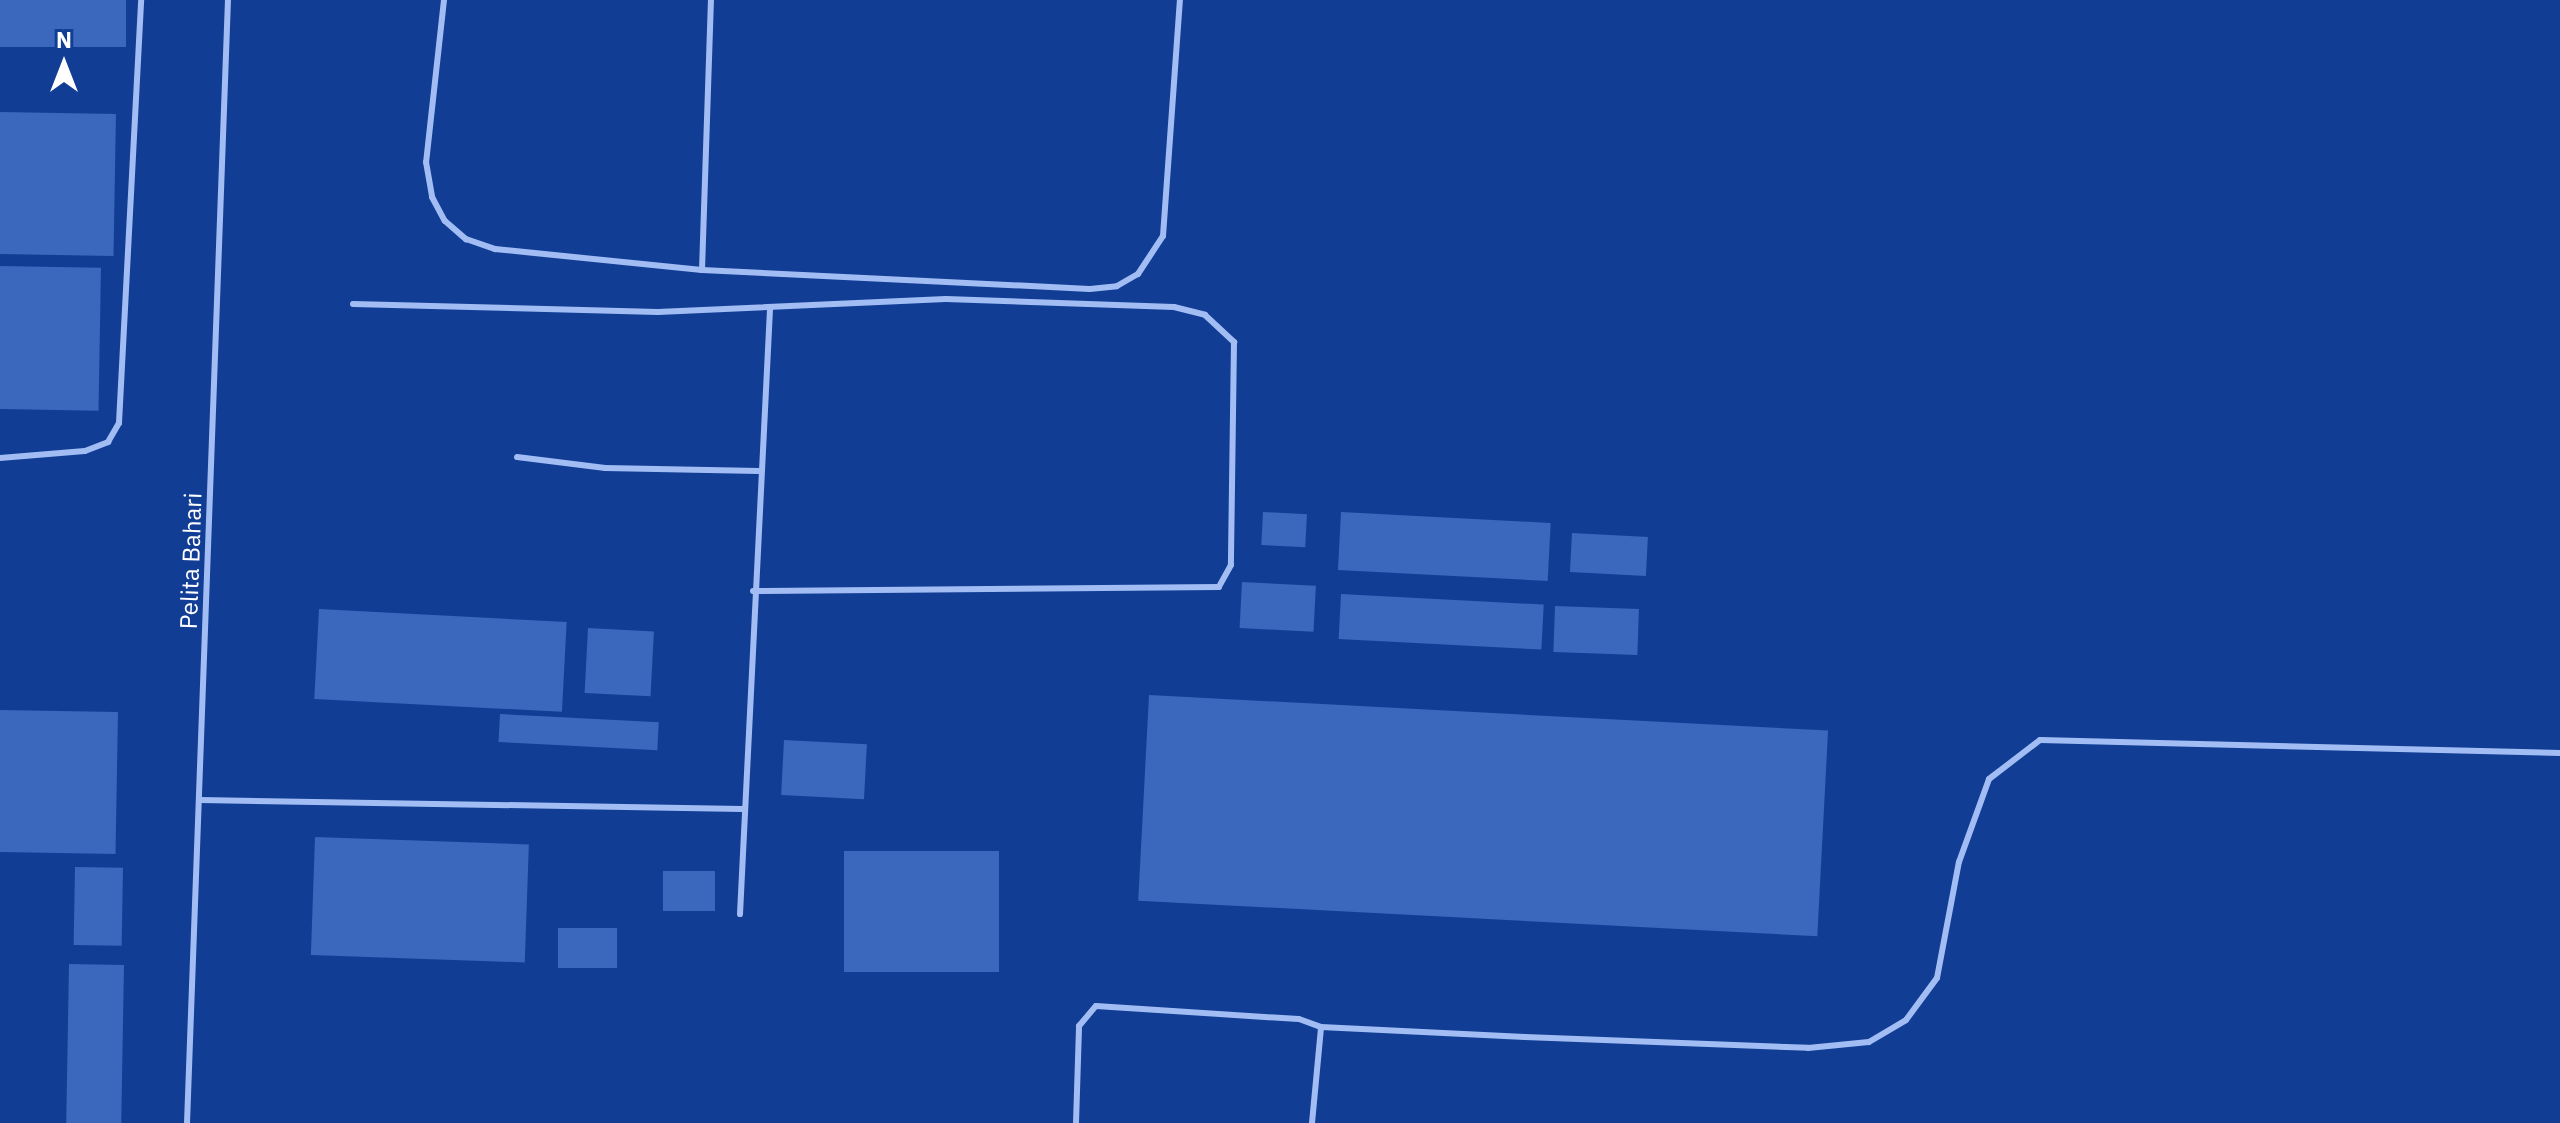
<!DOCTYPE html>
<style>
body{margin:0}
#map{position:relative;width:2560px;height:1123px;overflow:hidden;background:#123d95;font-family:"IBM Plex Sans",sans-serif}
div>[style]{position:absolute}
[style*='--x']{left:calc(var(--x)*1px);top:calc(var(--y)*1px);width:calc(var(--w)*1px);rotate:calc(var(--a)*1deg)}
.building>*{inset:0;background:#3b67bd;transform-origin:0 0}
.service>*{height:6px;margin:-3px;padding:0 3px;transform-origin:3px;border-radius:3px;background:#a2bdf3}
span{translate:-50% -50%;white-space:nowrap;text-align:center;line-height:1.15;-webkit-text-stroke:6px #123d95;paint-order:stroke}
.street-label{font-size:24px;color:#fff}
.north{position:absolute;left:24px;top:24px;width:80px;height:80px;-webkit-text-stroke:6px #123d95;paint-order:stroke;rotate:0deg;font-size:22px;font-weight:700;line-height:32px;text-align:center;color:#fff}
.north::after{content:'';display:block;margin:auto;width:28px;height:36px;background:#fff;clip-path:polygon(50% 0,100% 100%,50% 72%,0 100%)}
</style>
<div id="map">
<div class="building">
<div style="left:0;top:0;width:126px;height:47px"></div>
<div style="left:0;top:112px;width:116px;height:142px;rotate:1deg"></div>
<div style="left:0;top:266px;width:101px;height:143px;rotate:1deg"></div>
<div style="left:1263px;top:512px;width:44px;height:33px;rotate:3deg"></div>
<div style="left:1341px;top:512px;width:210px;height:58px;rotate:3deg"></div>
<div style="left:1572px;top:533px;width:76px;height:39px;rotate:3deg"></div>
<div style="left:1242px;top:582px;width:74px;height:46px;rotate:3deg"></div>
<div style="left:1341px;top:594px;width:203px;height:45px;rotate:3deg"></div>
<div style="left:1555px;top:606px;width:84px;height:46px;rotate:2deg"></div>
<div style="left:319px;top:609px;width:248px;height:90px;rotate:3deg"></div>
<div style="left:588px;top:628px;width:66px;height:65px;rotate:3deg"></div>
<div style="left:1149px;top:695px;width:680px;height:206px;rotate:3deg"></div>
<div style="left:0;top:710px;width:118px;height:142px;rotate:1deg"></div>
<div style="left:500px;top:714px;width:159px;height:28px;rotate:3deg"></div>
<div style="left:784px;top:740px;width:83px;height:55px;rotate:3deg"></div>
<div style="left:315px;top:837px;width:214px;height:118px;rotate:2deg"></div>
<div style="left:844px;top:851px;width:155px;height:121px"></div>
<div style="left:75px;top:867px;width:48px;height:78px;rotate:1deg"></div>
<div style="left:663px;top:871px;width:52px;height:40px"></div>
<div style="left:558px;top:928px;width:59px;height:40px"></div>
<div style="left:69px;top:964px;width:55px;height:159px;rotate:1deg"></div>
</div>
<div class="service">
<div style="--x:444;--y:0;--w:163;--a:96.3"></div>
<div style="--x:426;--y:162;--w:36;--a:80"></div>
<div style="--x:432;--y:197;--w:27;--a:62"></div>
<div style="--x:445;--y:221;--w:28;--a:41"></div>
<div style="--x:466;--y:239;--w:31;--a:19"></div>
<div style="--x:495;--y:249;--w:208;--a:5.8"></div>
<div style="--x:702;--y:270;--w:388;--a:2.8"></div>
<div style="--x:1090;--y:289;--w:27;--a:-6"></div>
<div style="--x:1117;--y:286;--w:24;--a:-30"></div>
<div style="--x:1138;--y:274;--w:45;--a:-56.7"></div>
<div style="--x:1163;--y:236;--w:237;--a:-85.9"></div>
<div style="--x:702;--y:270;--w:270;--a:-88.1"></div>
<div style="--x:353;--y:304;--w:305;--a:1.5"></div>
<div style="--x:658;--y:312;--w:288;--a:-2.6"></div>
<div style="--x:946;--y:299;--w:228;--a:2"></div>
<div style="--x:1174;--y:307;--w:32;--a:14"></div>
<div style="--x:1205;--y:315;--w:40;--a:43"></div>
<div style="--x:1234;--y:342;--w:223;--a:90.8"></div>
<div style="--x:1231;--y:565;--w:25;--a:119"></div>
<div style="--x:1219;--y:587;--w:466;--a:179.5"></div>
<div style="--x:517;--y:457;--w:89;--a:7.1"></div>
<div style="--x:605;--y:468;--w:154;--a:1.1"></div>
<div style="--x:0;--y:458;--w:85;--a:-4.7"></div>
<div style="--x:85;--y:451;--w:25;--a:-21"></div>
<div style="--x:108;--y:442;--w:22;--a:-60"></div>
<div style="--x:119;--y:423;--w:424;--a:-87"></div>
<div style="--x:200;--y:800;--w:542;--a:0.95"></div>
<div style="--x:740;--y:914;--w:606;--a:-87.16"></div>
<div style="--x:187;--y:1123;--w:1124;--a:-87.91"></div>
<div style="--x:1076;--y:1123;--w:97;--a:-88.2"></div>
<div style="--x:1079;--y:1026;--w:26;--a:-50"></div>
<div style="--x:1096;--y:1006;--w:203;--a:3.7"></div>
<div style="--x:1299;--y:1019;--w:23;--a:20"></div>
<div style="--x:1321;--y:1027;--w:204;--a:2.8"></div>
<div style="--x:1525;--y:1037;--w:283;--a:2.2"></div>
<div style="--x:1808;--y:1048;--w:61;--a:-5.6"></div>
<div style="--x:1869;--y:1042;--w:43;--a:-30.7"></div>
<div style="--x:1906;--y:1020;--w:52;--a:-53.6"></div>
<div style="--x:1937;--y:978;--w:118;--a:-79.3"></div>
<div style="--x:1959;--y:862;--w:88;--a:-70.1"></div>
<div style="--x:1989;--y:779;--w:64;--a:-37.4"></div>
<div style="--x:2040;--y:740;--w:520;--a:1.43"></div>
<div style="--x:1312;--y:1123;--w:96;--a:-84.6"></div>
</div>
<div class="street-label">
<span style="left:191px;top:561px;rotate:-88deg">Pelita Bahari</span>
</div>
<div class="north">N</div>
</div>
